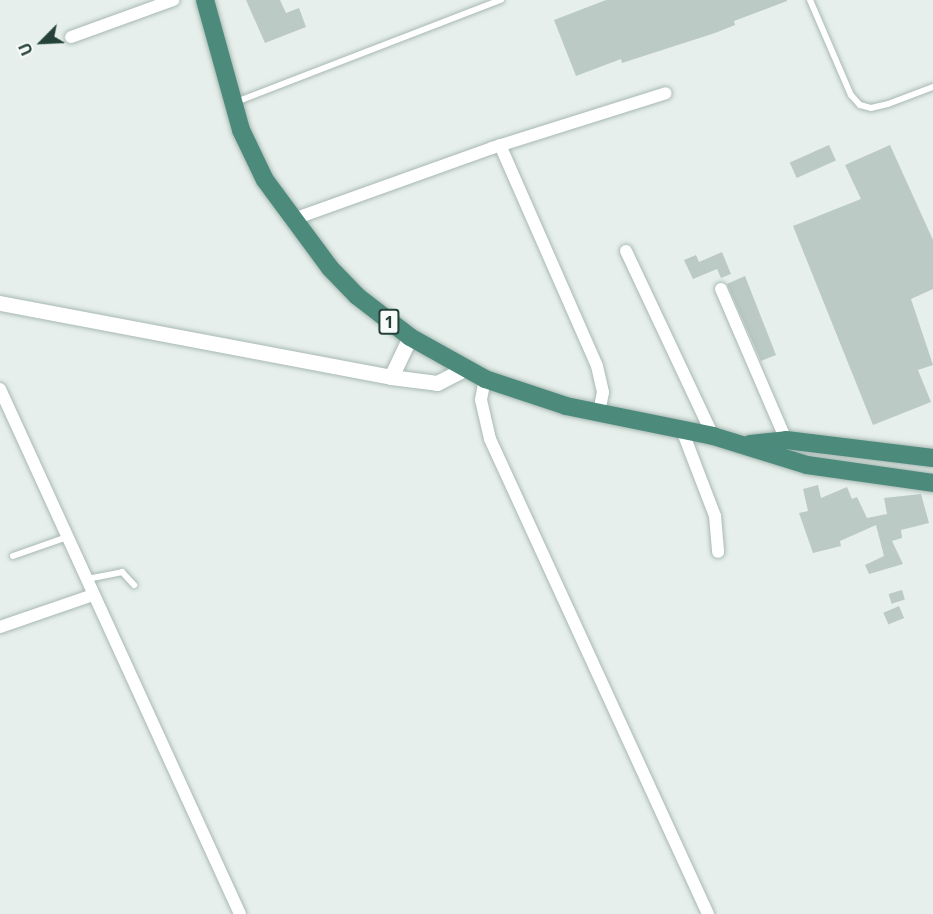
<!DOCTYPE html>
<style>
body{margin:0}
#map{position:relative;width:933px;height:914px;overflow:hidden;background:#e6efeb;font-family:"Noto Sans",sans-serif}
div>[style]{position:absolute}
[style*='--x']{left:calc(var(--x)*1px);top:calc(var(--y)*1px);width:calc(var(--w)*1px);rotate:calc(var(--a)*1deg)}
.building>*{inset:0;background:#bbcac4;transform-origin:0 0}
.roads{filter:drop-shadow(0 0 2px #a8b8b2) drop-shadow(0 0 2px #a8b8b2)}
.service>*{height:6px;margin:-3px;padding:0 3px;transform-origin:3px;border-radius:3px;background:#fff}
.minor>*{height:12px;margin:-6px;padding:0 6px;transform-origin:6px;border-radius:6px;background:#fff}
.tertiary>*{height:15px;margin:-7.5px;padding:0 7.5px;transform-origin:7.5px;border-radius:7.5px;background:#fff}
.trunk>*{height:18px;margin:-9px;padding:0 9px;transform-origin:9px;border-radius:9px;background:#4c8a7c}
span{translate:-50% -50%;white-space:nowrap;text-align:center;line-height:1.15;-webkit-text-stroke:6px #f7fbf9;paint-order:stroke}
.shield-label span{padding:2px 4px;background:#f7fbf9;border:2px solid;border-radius:4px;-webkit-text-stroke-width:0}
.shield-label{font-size:16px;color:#24423a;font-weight:700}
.north{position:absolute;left:12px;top:12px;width:60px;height:60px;-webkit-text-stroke:4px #f7fbf9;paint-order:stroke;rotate:246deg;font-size:16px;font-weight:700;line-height:24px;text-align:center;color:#24423a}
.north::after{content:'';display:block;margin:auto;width:21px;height:27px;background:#24423a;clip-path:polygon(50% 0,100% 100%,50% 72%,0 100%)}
</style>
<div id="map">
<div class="building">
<div style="clip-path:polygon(246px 0,280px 0,286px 13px,299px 8px,306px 27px,265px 43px)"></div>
<div style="clip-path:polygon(606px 0,787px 0,787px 1px,734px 21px,735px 25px,715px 33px,622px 63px,621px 59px,576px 76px,554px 20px)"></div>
<div style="left:829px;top:145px;width:17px;height:43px;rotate:66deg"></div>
<div style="clip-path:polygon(890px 145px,933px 240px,933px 289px,911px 299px,933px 365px,918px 370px,931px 402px,873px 425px,793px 226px,861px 199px,845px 165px)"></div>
<div style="clip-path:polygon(722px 252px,731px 274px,721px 278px,717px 269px,693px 279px,684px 260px,696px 255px,699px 262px)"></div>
<div style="clip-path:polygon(745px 276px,776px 355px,761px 361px,727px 284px)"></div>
<div style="clip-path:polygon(818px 485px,821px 498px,847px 487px,852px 499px,857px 497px,867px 518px,887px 514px,884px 498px,921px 494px,929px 523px,901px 530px,902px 538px,892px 541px,903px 564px,869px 574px,865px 565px,884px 556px,876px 525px,840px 541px,841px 546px,813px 553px,799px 513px,808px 511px,803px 489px)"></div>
<div style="left:902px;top:590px;width:10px;height:14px;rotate:73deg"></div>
<div style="left:899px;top:606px;width:13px;height:17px;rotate:67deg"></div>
</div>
<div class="roads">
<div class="service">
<div style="--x:810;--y:0;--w:103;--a:66.7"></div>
<div style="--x:851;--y:95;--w:13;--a:48"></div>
<div style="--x:860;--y:105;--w:11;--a:15"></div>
<div style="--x:871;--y:108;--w:17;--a:-13"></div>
<div style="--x:888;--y:104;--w:48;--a:-20.7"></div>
<div style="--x:236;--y:102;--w:284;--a:-21.1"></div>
<div style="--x:13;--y:556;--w:57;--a:-19.4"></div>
<div style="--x:87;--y:579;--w:36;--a:-11"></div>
<div style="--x:122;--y:572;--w:18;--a:47"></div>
</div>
<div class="minor">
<div style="--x:71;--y:37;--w:109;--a:-19.9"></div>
<div style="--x:500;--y:145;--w:241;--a:66.3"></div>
<div style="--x:597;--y:366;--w:27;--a:77"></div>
<div style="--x:603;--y:392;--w:21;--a:101"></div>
<div style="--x:291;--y:220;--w:214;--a:-19.7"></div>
<div style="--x:492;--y:148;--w:182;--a:-17.5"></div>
<div style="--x:626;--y:251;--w:204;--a:64.8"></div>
<div style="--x:721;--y:289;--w:164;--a:66.7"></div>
<div style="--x:485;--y:379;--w:21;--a:101"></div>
<div style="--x:481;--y:400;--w:40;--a:77"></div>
<div style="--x:490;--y:439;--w:523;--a:65.35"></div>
<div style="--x:0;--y:389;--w:577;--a:65.43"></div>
<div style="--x:682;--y:430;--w:92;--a:69"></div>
<div style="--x:715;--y:516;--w:36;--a:85"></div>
<div style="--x:0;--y:627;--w:98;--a:-19"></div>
</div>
<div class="tertiary">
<div style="--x:0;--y:303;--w:398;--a:10.7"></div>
<div style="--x:391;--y:377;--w:46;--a:7.4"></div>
<div style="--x:437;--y:383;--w:30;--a:-27"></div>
<div style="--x:391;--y:377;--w:44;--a:-64.6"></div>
</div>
<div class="trunk">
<div style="--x:205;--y:0;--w:135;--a:74.5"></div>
<div style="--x:241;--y:130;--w:55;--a:64.4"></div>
<div style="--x:265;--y:180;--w:109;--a:53.5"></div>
<div style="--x:330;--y:268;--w:39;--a:46"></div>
<div style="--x:357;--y:296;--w:67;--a:37.7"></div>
<div style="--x:410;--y:337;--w:86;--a:29.2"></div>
<div style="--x:485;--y:379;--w:85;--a:18.4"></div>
<div style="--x:566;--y:406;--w:150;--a:11.5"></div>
<div style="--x:713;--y:436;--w:98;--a:17.1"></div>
<div style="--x:807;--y:465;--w:127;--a:8.1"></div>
<div style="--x:750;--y:444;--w:36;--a:-6"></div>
<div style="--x:786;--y:440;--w:148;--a:7"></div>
</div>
</div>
<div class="shield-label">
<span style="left:389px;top:322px">1</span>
</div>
<div class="north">U</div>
</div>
